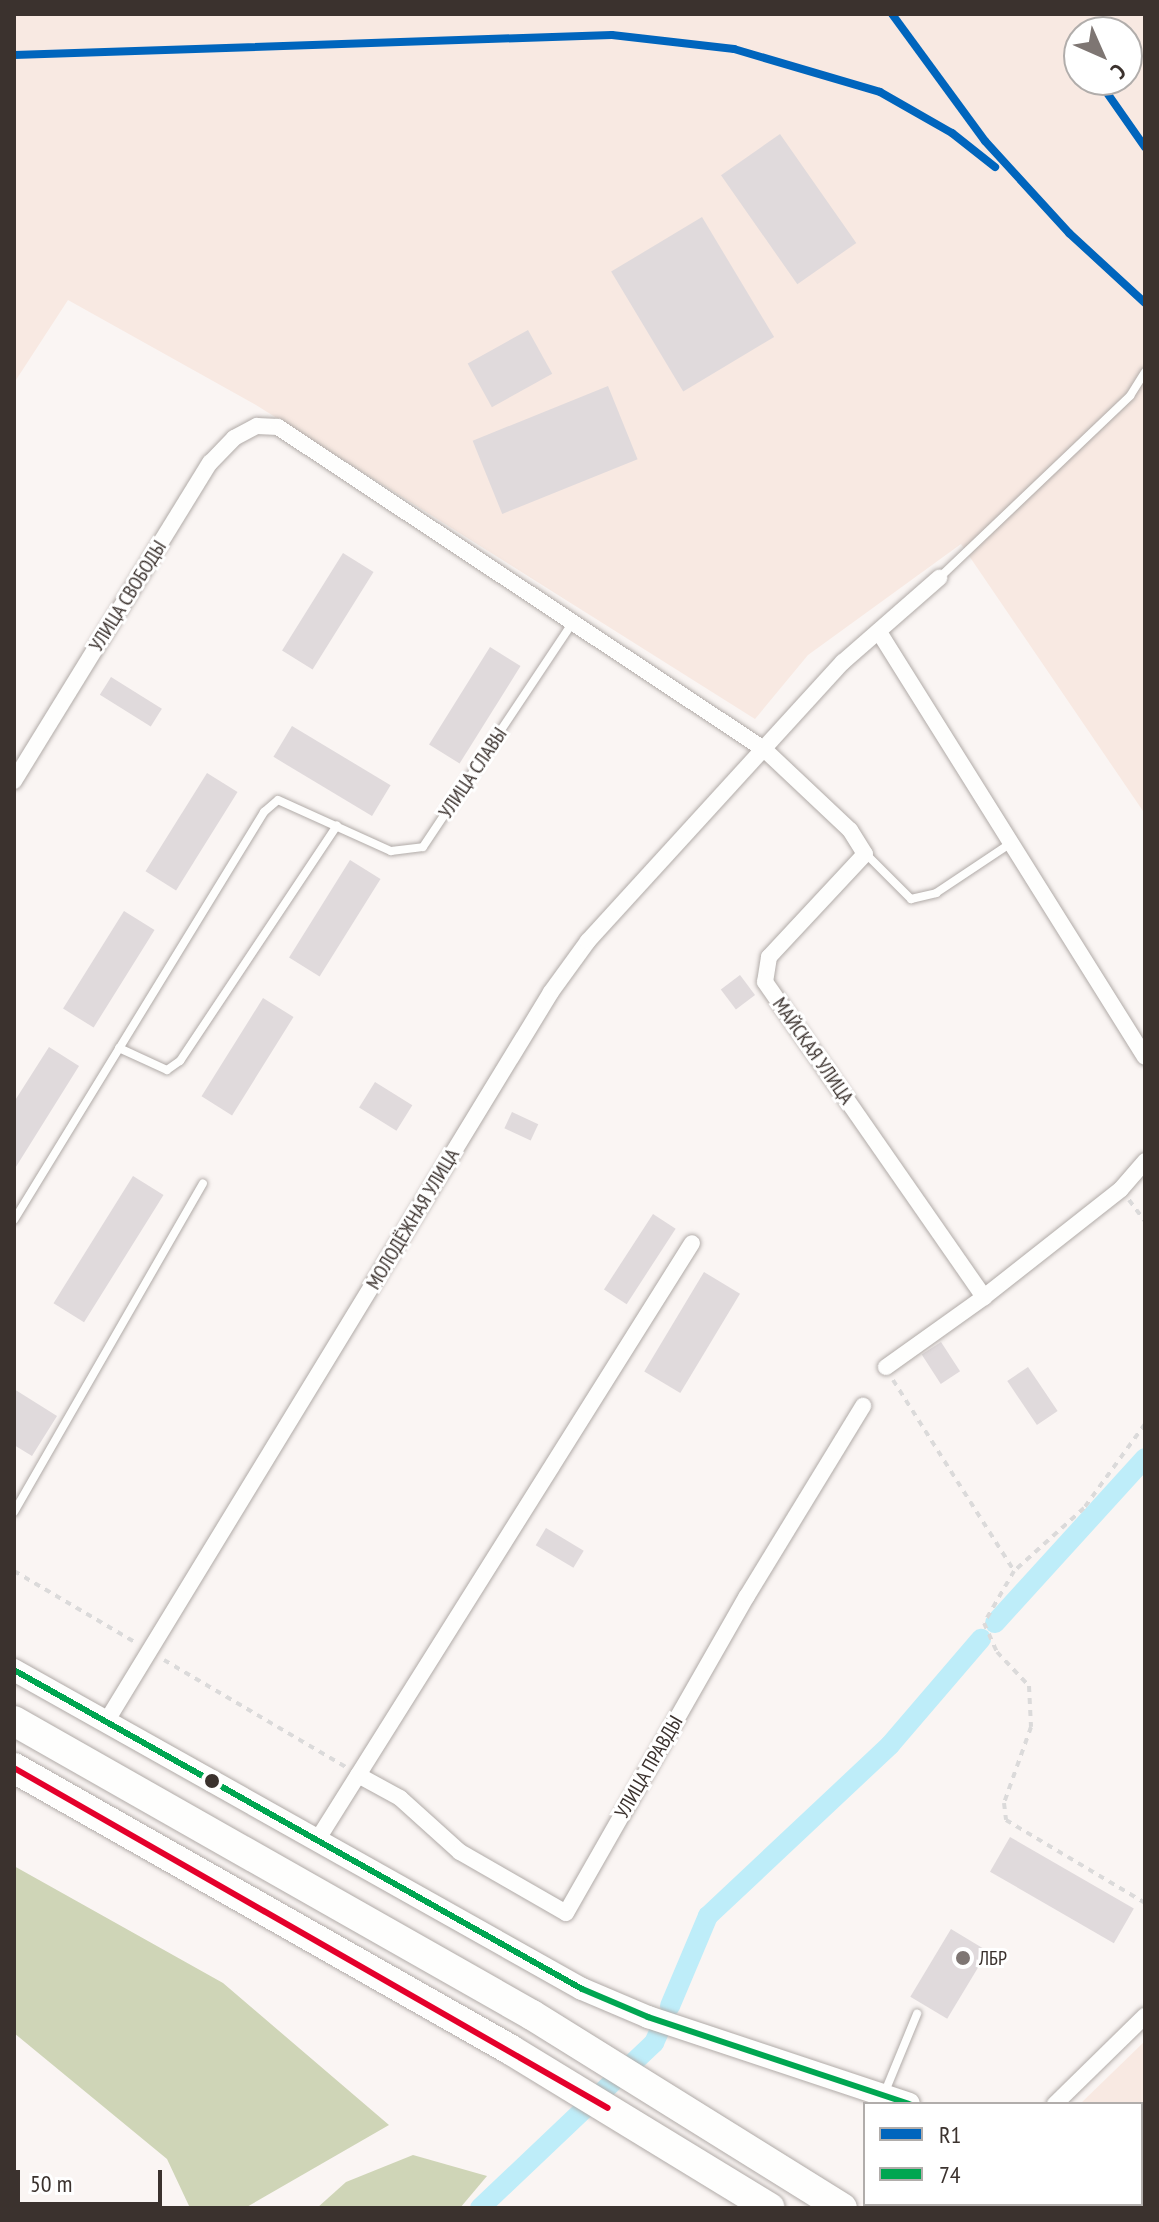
<!DOCTYPE html>
<meta charset="utf-8">
<style>
body{margin:0}
#map{position:relative;width:1159px;height:2222px;overflow:hidden;background:#faf5f3;font-family:"PT Sans Narrow",sans-serif}
div>[style]{position:absolute}
[style*='--x']{left:calc(var(--x)*1px);top:calc(var(--y)*1px);width:calc(var(--w)*1px);rotate:calc(var(--a)*1deg)}
.built>*{inset:0;background:#f8e9e2}
.forest>*{inset:0;background:#cfd5b7}
.canal>*{height:20px;margin:-10px;padding:0 10px;transform-origin:10px;border-radius:10px;background:#beedf9}
.building>*{inset:0;background:#e0dadc;transform-origin:0 0}
.path>*{height:4px;margin-top:-2px;transform-origin:0;background:repeating-linear-gradient(90deg,#dbdada 0 6px,transparent 0 12px)}
.roads{filter:drop-shadow(0 0 2px #b1aba8) drop-shadow(0 0 2px #b1aba8)}
.lane>*{height:8px;margin:-4px;padding:0 4px;transform-origin:4px;border-radius:4px;background:#fefefd}
.street>*{height:16px;margin:-8px;padding:0 8px;transform-origin:8px;border-radius:8px;background:#fefefd}
.secondary>*{height:22px;margin:-11px;padding:0 11px;transform-origin:11px;border-radius:11px;background:#fefefd}
.highway>*{height:30px;margin:-15px;padding:0 15px;transform-origin:15px;border-radius:15px;background:#fefefd}
.bus-1>*{height:6px;margin:-3px;padding:0 3px;transform-origin:3px;border-radius:3px;background:#00a651}
.bus-2>*{height:6px;margin:-3px;padding:0 3px;transform-origin:3px;border-radius:3px;background:#e4002b}
.rail-1>*{height:8px;margin:-4px;padding:0 4px;transform-origin:4px;border-radius:4px;background:#0065bd}
.dots>*{width:22px;height:22px;translate:-50% -50%;box-sizing:border-box;border:4px solid #fff;border-radius:50%}
span{translate:-50% -50%;white-space:nowrap;text-align:center;line-height:1.15;-webkit-text-stroke:6px #fff;paint-order:stroke}
.street-label{font-size:20px;color:#3b322e}
.poi-label{font-size:20px;color:#3b322e}
.left{translate:0 -50%;text-align:left}
.frame{position:absolute;inset:0;border:16px solid #3b322e;pointer-events:none}
.legend{position:absolute;left:863px;top:2102px;width:280px;height:104px;box-sizing:border-box;background:#fff;border:2px solid #b1adab;margin:0;padding:10px 14px;list-style:none;font-size:24px;color:#3b322e}
.legend li{display:flex;align-items:center;gap:16px;height:40px}
.legend b{width:40px;border:2px solid #b1adab}
.north{position:absolute;left:1063px;top:16px;width:80px;height:80px;box-sizing:border-box;background:#fff;border:2px solid #b1adab;border-radius:50%;rotate:135deg;font-size:22px;font-weight:700;line-height:32px;text-align:center;color:#3b322e}
.north::after{content:'';display:block;margin:auto;width:28px;height:36px;background:#7e7673;clip-path:polygon(50% 0,100% 100%,50% 72%,0 100%)}
.scale{position:absolute;left:16px;top:2170px;width:146px;height:36px;box-sizing:border-box;border:4px solid #3b322e;border-top:0;padding-left:10px;font-size:24px;line-height:28px;white-space:nowrap;color:#3b322e;-webkit-text-stroke:6px #fff;paint-order:stroke}
</style>
<div id="map">
<div class="built">
<div style="clip-path:polygon(evenodd,14px 14px,1145px 14px,1145px 814px,961px 544px,808px 655px,755px 719px,256px 405px,68px 300px,14px 383px,14px 14px,1079px 32px,1127px 32px,1127px 80px,1079px 80px,1079px 32px)"></div>
<div style="clip-path:polygon(1145px 2041px,1145px 2196px,1141px 2104px,1080px 2104px)"></div>
</div>
<div class="forest">
<div style="clip-path:polygon(14px 1866px,223px 1983px,389px 2125px,245px 2208px,190px 2208px,167px 2159px,14px 2033px)"></div>
<div style="clip-path:polygon(413px 2155px,487px 2176px,460px 2208px,317px 2208px,346px 2182px)"></div>
</div>
<div class="canal">
<div style="--x:995;--y:1623;--w:223;--a:-47.7"></div>
<div style="--x:670;--y:2006;--w:98;--a:-67.1"></div>
<div style="--x:708;--y:1916;--w:250;--a:-43.2"></div>
<div style="--x:890;--y:1745;--w:140;--a:-49.4"></div>
<div style="--x:480;--y:2208;--w:240;--a:-43.5"></div>
<div style="--x:654;--y:2043;--w:12;--a:-66"></div>
</div>
<div class="building">
<div style="left:780px;top:134px;width:133px;height:72px;rotate:55deg"></div>
<div style="left:702px;top:217px;width:140px;height:106px;rotate:59deg"></div>
<div style="left:528px;top:330px;width:50px;height:69px;rotate:61deg"></div>
<div style="left:608px;top:386px;width:79px;height:146px;rotate:68deg"></div>
<div style="left:343px;top:553px;width:36px;height:115px;rotate:32deg"></div>
<div style="left:490px;top:647px;width:36px;height:115px;rotate:32deg"></div>
<div style="left:111px;top:677px;width:60px;height:21px;rotate:32deg"></div>
<div style="left:292px;top:726px;width:115px;height:36px;rotate:31deg"></div>
<div style="left:207px;top:773px;width:36px;height:116px;rotate:32deg"></div>
<div style="left:350px;top:860px;width:36px;height:115px;rotate:32deg"></div>
<div style="left:124px;top:911px;width:36px;height:115px;rotate:32deg"></div>
<div style="left:740px;top:975px;width:25px;height:24px;rotate:53deg"></div>
<div style="left:263px;top:998px;width:36px;height:116px;rotate:32deg"></div>
<div style="clip-path:polygon(49px 1047px,79px 1066px,14px 1170px,14px 1102px)"></div>
<div style="left:375px;top:1082px;width:44px;height:30px;rotate:32deg"></div>
<div style="left:512px;top:1112px;width:29px;height:18px;rotate:25deg"></div>
<div style="left:133px;top:1176px;width:36px;height:150px;rotate:32deg"></div>
<div style="left:653px;top:1214px;width:27px;height:90px;rotate:33deg"></div>
<div style="left:704px;top:1272px;width:42px;height:116px;rotate:31deg"></div>
<div style="left:941px;top:1342px;width:35px;height:23px;rotate:57deg"></div>
<div style="left:1028px;top:1367px;width:53px;height:25px;rotate:56deg"></div>
<div style="clip-path:polygon(14px 1389px,57px 1416px,32px 1456px,14px 1445px)"></div>
<div style="left:546px;top:1528px;width:44px;height:20px;rotate:31deg"></div>
<div style="left:1010px;top:1837px;width:143px;height:40px;rotate:30deg"></div>
<div style="left:951px;top:1929px;width:43px;height:79px;rotate:31deg"></div>
</div>
<div class="path">
<div style="--x:1129;--y:1200;--w:26;--a:53"></div>
<div style="--x:893;--y:1380;--w:226;--a:57.6"></div>
<div style="--x:1145;--y:1424;--w:104;--a:126"></div>
<div style="--x:1084;--y:1508;--w:94;--a:138"></div>
<div style="--x:1014;--y:1571;--w:60;--a:120"></div>
<div style="--x:984;--y:1623;--w:32;--a:66"></div>
<div style="--x:997;--y:1652;--w:47;--a:46.7"></div>
<div style="--x:1029;--y:1686;--w:41;--a:87.2"></div>
<div style="--x:1031;--y:1727;--w:81;--a:109.6"></div>
<div style="--x:1004;--y:1803;--w:17;--a:83"></div>
<div style="--x:1006;--y:1820;--w:162;--a:30.8"></div>
<div style="--x:14;--y:1571;--w:142;--a:30.5"></div>
<div style="--x:164;--y:1660;--w:211;--a:30.5"></div>
</div>
<div class="roads">
<div class="lane">
<div style="--x:939;--y:578;--w:264;--a:-43.6"></div>
<div style="--x:1130;--y:396;--w:28;--a:-58"></div>
<div style="--x:866;--y:854;--w:64;--a:45"></div>
<div style="--x:911;--y:899;--w:26;--a:-13"></div>
<div style="--x:936;--y:893;--w:90;--a:-33.7"></div>
<div style="--x:119;--y:1048;--w:53;--a:24.6"></div>
<div style="--x:167;--y:1070;--w:16;--a:-35"></div>
<div style="--x:180;--y:1061;--w:283;--a:-56.3"></div>
<div style="--x:14;--y:1220;--w:479;--a:-58.5"></div>
<div style="--x:264;--y:812;--w:18;--a:-41"></div>
<div style="--x:278;--y:800;--w:124;--a:24.3"></div>
<div style="--x:391;--y:851;--w:32;--a:-7"></div>
<div style="--x:423;--y:847;--w:270;--a:-56.3"></div>
<div style="--x:14;--y:1512;--w:379;--a:-60.1"></div>
<div style="--x:884;--y:2094;--w:87;--a:-67.6"></div>
</div>
<div class="street">
<div style="--x:879;--y:632;--w:501;--a:57.96"></div>
<div style="--x:14;--y:781;--w:374;--a:-58.4"></div>
<div style="--x:210;--y:463;--w:35;--a:-46"></div>
<div style="--x:234;--y:438;--w:26;--a:-28"></div>
<div style="--x:257;--y:426;--w:21;--a:3"></div>
<div style="--x:278;--y:427;--w:584;--a:33.55"></div>
<div style="--x:765;--y:750;--w:117;--a:43.3"></div>
<div style="--x:850;--y:830;--w:28;--a:58"></div>
<div style="--x:865;--y:854;--w:141;--a:133"></div>
<div style="--x:769;--y:957;--w:25;--a:99"></div>
<div style="--x:765;--y:982;--w:384;--a:55.2"></div>
<div style="--x:984;--y:1297;--w:174;--a:-38.2"></div>
<div style="--x:1121;--y:1189;--w:37;--a:-49"></div>
<div style="--x:886;--y:1367;--w:120;--a:-35.5"></div>
<div style="--x:106;--y:1722;--w:855;--a:-58.63"></div>
<div style="--x:551;--y:992;--w:63;--a:-54"></div>
<div style="--x:588;--y:941;--w:378;--a:-47.6"></div>
<div style="--x:843;--y:662;--w:128;--a:-41.2"></div>
<div style="--x:358;--y:1775;--w:48;--a:28.7"></div>
<div style="--x:400;--y:1798;--w:81;--a:42"></div>
<div style="--x:460;--y:1852;--w:122;--a:29.9"></div>
<div style="--x:566;--y:1913;--w:365;--a:-60.3"></div>
<div style="--x:747;--y:1596;--w:223;--a:-58.6"></div>
<div style="--x:316;--y:1842;--w:707;--a:-57.88"></div>
<div style="--x:1055;--y:2104;--w:126;--a:-44.4"></div>
</div>
<div class="secondary">
<div style="--x:14;--y:1670;--w:651;--a:29.32"></div>
<div style="--x:582;--y:1989;--w:72;--a:23"></div>
<div style="--x:648;--y:2017;--w:275;--a:18.4"></div>
<div style="--x:1089;--y:2204;--w:7;--a:34"></div>
</div>
<div class="highway">
<div style="--x:14;--y:1721;--w:596;--a:29.58"></div>
<div style="--x:532;--y:2015;--w:365;--a:31.9"></div>
<div style="--x:14;--y:1768;--w:571;--a:29.57"></div>
<div style="--x:511;--y:2050;--w:303;--a:31.4"></div>
</div>
</div>
<div class="bus-1">
<div style="--x:14;--y:1670;--w:651;--a:29.32"></div>
<div style="--x:582;--y:1989;--w:72;--a:23"></div>
<div style="--x:648;--y:2017;--w:275;--a:18.4"></div>
</div>
<div class="bus-2">
<div style="--x:14;--y:1768;--w:684;--a:29.79"></div>
</div>
<div class="rail-1">
<div style="--x:892;--y:14;--w:157;--a:53.8"></div>
<div style="--x:985;--y:141;--w:125;--a:47.6"></div>
<div style="--x:1069;--y:233;--w:103;--a:42.6"></div>
<div style="--x:14;--y:55;--w:598;--a:-1.92"></div>
<div style="--x:612;--y:35;--w:123;--a:6.5"></div>
<div style="--x:734;--y:49;--w:152;--a:16.4"></div>
<div style="--x:880;--y:92;--w:83;--a:29.7"></div>
<div style="--x:952;--y:133;--w:55;--a:38.3"></div>
<div style="--x:1098;--y:80;--w:82;--a:55"></div>
</div>
<div class="dots">
<div style="left:212px;top:1781px;background:#3b322e"></div>
<div style="left:963px;top:1958px;background:#7e7673"></div>
</div>
<div class="street-label">
<span style="left:128px;top:596px;rotate:-58deg">УЛИЦА СВОБОДЫ</span>
<span style="left:473px;top:773px;rotate:-56deg">УЛИЦА СЛАВЫ</span>
<span style="left:813px;top:1051px;rotate:55deg">МАЙСКАЯ УЛИЦА</span>
<span style="left:413px;top:1219px;rotate:-59deg">МОЛОДЁЖНАЯ УЛИЦА</span>
<span style="left:649px;top:1767px;rotate:-60deg">УЛИЦА ПРАВДЫ</span>
</div>
<div class="poi-label">
<span class="left" style="left:979px;top:1958px">ЛБР</span>
</div>
<div class="frame"></div>
<ul class="legend">
<li><b style="height:10px;background:#0065bd"></b>R1</li>
<li><b style="height:10px;background:#00a651"></b>74</li>
</ul>
<div class="north">С</div>
<div class="scale">50 m</div>
</div>
